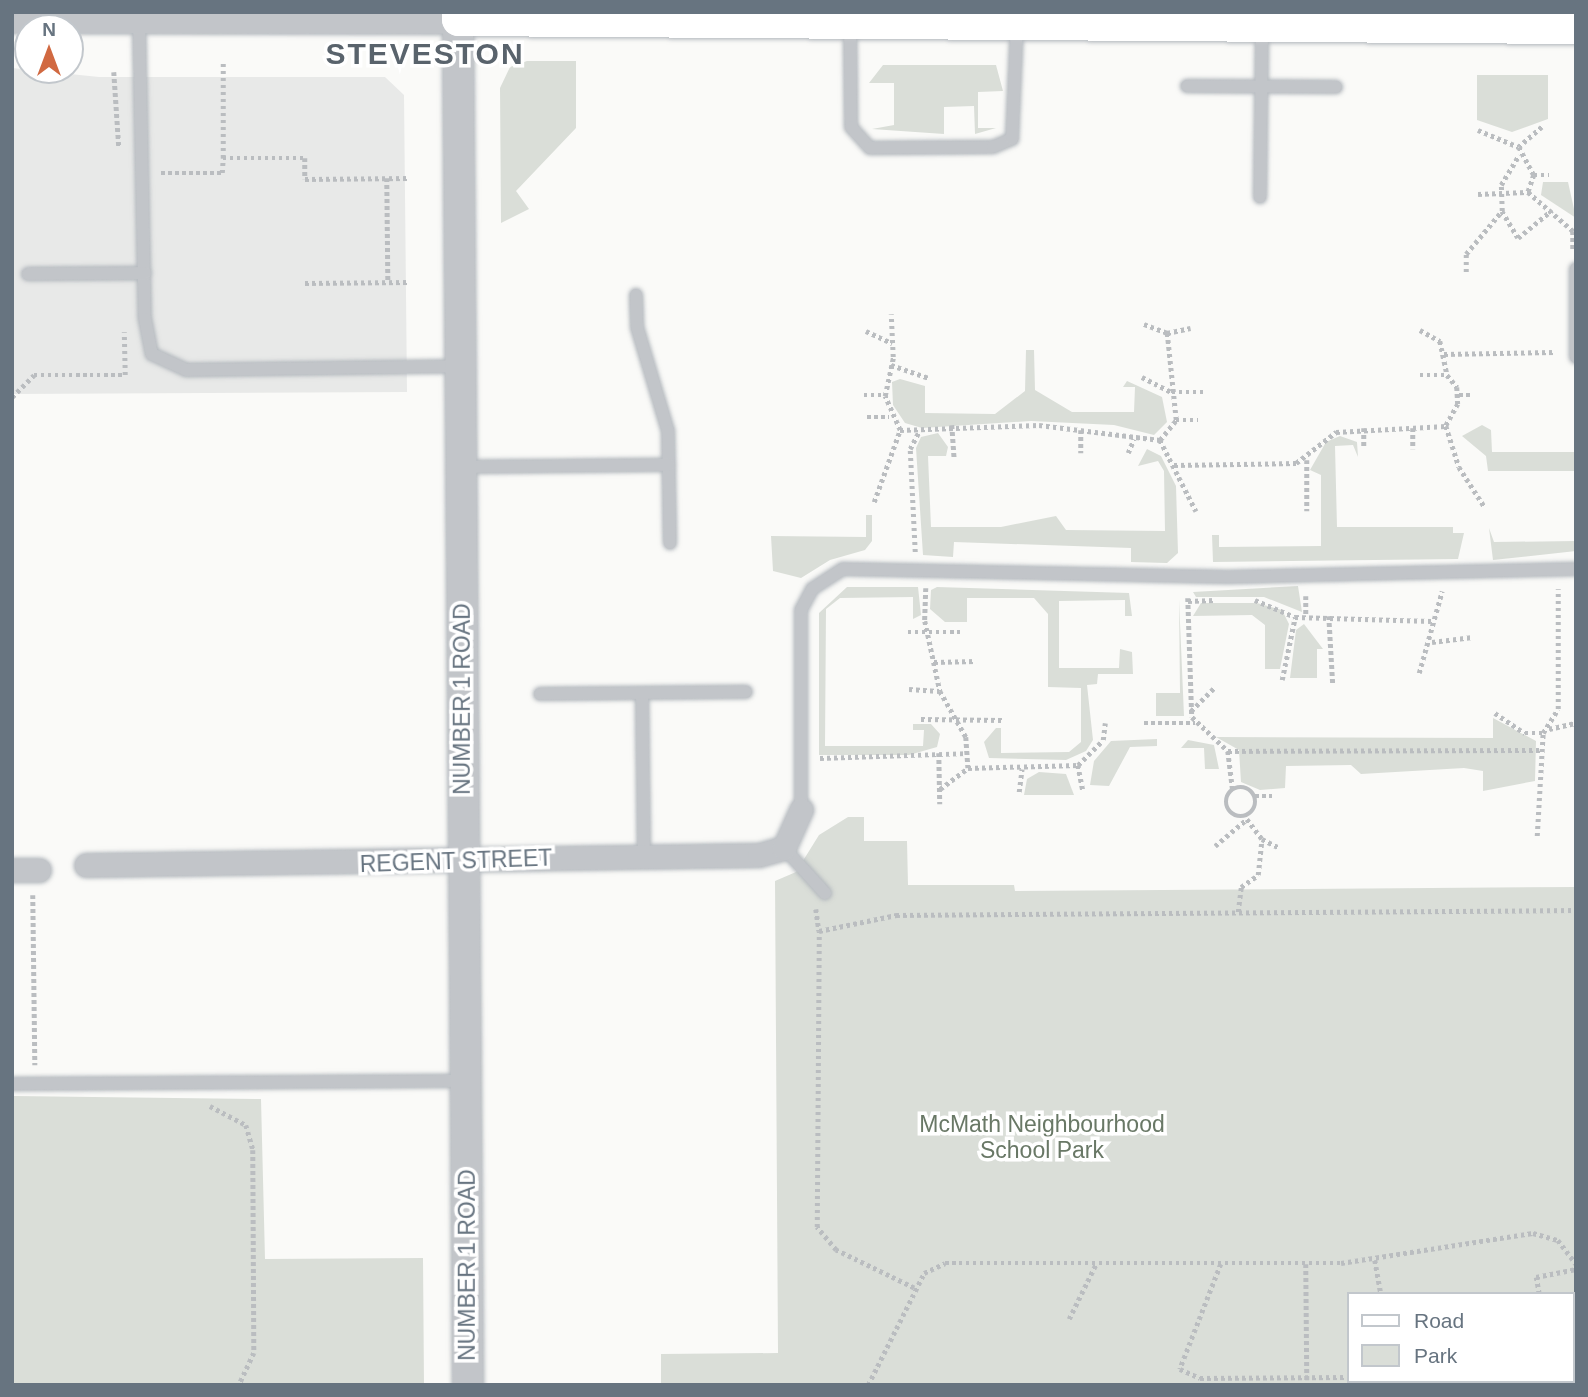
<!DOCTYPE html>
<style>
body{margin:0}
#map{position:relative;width:1588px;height:1397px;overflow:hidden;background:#fafaf8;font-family:Helvetica,sans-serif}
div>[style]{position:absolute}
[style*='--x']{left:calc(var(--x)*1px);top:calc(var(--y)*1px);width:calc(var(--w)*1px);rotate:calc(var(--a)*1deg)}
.built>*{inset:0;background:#e8e9e8}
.green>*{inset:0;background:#daded8}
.path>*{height:4.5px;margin-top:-2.25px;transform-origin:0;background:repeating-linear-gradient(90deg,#babdc0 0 3.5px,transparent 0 7px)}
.path>.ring{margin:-2.25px;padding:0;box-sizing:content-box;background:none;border:4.5px solid #babdc0;border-radius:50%}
.roads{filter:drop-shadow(0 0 2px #b4b9be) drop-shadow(0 0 2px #b4b9be)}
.service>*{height:12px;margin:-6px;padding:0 6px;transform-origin:6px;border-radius:6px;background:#c2c5c9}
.minor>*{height:23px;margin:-11.5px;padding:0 11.5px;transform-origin:11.5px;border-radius:11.5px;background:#c2c5c9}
.tertiary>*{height:30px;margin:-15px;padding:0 15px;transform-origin:15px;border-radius:15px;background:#c2c5c9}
.secondary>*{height:33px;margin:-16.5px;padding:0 16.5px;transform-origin:16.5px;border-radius:16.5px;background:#fff}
span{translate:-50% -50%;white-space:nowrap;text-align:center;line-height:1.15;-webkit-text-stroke:7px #fff;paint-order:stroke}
.street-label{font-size:23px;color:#677480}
.park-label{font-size:23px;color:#697866}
.district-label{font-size:30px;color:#59636c;font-weight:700;letter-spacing:2px}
.frame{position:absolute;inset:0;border:14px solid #677480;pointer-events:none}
.legend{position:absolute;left:1347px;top:1292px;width:228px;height:91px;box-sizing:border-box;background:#fff;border:2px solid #c2c7cc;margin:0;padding:9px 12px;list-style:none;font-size:21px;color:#677480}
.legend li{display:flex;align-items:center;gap:14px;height:35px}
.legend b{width:35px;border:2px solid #c2c7cc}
.north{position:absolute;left:14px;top:14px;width:70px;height:70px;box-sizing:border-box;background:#fff;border:2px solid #c2c7cc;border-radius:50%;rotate:0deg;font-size:19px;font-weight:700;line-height:28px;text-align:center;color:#677480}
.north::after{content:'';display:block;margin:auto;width:24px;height:32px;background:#d16941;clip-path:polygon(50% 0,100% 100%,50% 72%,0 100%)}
</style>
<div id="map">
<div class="built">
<div style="clip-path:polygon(12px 68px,99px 77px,385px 77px,404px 95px,407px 392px,12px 394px)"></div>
</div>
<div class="green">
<div style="clip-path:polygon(527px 61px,576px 61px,576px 128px,516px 191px,529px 209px,501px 223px,500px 88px,510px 67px)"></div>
<div style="clip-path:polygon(883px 65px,996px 65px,1003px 91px,978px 92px,978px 128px,996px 128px,975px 134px,974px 106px,944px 107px,944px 134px,872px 129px,894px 125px,894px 83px,869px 83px)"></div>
<div style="clip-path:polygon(1477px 75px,1548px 75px,1548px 119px,1512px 132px,1477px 120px)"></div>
<div style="clip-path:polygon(1543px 182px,1568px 182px,1576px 218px,1541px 195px)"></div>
<div style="clip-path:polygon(1026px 350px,1034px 350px,1035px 390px,1072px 412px,1134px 412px,1135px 387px,1123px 387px,1127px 381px,1162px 397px,1167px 422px,1154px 435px,1114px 425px,1031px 421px,922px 428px,905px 423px,893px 405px,892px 382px,900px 379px,925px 386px,925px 413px,995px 414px,1025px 391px)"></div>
<div style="clip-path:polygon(1482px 425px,1491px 430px,1492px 452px,1576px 452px,1576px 471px,1488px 471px,1486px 456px,1462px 436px)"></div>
<div style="clip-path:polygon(938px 433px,948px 447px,946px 456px,928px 456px,931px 527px,1001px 527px,1056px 516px,1066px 530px,1165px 531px,1164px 471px,1158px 461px,1138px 466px,1147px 449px,1161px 456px,1176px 486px,1178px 553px,1167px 563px,1131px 562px,1131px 548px,954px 542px,953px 557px,923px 555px,916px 448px,921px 437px)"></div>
<div style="clip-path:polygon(1340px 436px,1357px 442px,1358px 457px,1353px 445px,1335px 446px,1337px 527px,1453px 527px,1453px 533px,1464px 533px,1458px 559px,1213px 562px,1212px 535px,1219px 535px,1219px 547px,1321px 546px,1321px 475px,1310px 470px,1326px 442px)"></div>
<div style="clip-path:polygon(866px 515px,872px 515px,872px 541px,865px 550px,830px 560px,801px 578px,773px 571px,771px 536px,866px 537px)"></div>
<div style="clip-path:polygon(1489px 528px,1494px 542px,1576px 541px,1576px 551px,1493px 560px)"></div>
<div style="clip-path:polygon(1298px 586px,1302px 612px,1264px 597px,1196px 597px,1193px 592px)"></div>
<div style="clip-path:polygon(847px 587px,918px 587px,921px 615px,913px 619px,913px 597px,840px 598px,826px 609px,825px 746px,923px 746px,924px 730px,913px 730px,913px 724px,931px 724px,940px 734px,937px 747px,909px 755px,819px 755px,819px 613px)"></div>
<div style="clip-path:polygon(937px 587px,1129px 593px,1132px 616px,1125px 616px,1125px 600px,1059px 601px,1059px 668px,1119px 668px,1120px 649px,1132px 652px,1133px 674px,1098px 674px,1097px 684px,1087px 685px,1093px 740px,1086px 751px,1066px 760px,989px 758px,984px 742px,996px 728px,1001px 728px,1001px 753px,1069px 752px,1081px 742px,1081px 688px,1048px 687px,1048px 614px,1034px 598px,967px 598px,967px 622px,945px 622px,930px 609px,931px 590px)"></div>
<div style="clip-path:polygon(1179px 599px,1184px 716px,1156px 716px,1156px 693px,1180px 693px)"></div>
<div style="clip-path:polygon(1201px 603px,1257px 603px,1282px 610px,1289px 624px,1280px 669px,1265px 669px,1265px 625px,1252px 615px,1193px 616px)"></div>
<div style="clip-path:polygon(1304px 624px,1323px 649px,1317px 649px,1317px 678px,1290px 678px,1296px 630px)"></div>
<div style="clip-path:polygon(1493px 718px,1536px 741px,1535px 781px,1483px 791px,1483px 771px,1464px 768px,1361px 774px,1351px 765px,1286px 766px,1285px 788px,1260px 790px,1241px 782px,1239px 750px,1216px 737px,1493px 738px)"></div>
<div style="clip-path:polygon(1157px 739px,1157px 746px,1130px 747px,1109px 786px,1090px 785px,1094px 761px,1111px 741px)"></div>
<div style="clip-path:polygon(1188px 740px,1214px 745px,1219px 769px,1205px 769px,1204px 748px,1181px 748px)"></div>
<div style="clip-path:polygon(1039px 772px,1066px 774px,1074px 795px,1024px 795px,1027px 779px)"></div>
<div style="clip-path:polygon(evenodd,848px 817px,864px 817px,864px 841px,907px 841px,908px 885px,1014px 885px,1015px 891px,1576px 887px,1576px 1385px,661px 1385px,661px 1354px,778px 1353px,775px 881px,796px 872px,819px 835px,848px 817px,1348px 1294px,1572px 1294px,1572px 1381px,1348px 1381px,1348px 1294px)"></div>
<div style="clip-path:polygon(12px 1096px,261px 1099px,265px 1259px,423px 1258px,424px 1385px,12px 1385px)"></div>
</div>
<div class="path">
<div style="--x:114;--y:72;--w:76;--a:86.2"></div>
<div style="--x:1542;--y:127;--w:30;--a:139"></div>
<div style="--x:1519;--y:147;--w:32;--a:62"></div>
<div style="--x:1534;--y:175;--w:18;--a:109"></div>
<div style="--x:1528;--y:192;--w:60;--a:40.9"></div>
<div style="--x:1573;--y:231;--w:20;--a:90"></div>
<div style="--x:1478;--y:130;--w:44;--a:22.5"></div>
<div style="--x:223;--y:158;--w:95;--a:-90"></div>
<div style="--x:161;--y:173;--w:61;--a:0"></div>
<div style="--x:222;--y:173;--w:15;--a:-86"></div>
<div style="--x:223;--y:158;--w:82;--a:0"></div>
<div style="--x:305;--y:158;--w:21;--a:90"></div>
<div style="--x:305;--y:179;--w:105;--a:-0.5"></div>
<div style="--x:1534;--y:175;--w:15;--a:0"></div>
<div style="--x:387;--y:178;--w:104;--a:89.4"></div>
<div style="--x:1478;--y:194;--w:50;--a:-2.3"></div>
<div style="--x:1502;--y:211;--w:31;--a:59"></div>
<div style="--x:1518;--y:238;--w:44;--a:-39.5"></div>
<div style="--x:1466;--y:272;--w:18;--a:-90"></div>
<div style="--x:1466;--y:254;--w:56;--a:-50.1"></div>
<div style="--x:1502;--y:211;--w:26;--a:-92"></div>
<div style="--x:1501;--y:185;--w:35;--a:-59"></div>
<div style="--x:305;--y:283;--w:105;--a:-0.5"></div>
<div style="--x:1144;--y:324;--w:25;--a:21"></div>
<div style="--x:1420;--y:330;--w:23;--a:29"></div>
<div style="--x:1440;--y:341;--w:35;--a:78"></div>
<div style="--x:1447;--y:375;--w:16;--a:50"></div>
<div style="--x:1457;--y:387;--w:17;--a:87"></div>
<div style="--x:1458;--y:404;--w:25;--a:119"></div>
<div style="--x:866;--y:331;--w:29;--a:25"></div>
<div style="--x:1444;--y:354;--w:111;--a:-1"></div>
<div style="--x:891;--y:365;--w:39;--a:19"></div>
<div style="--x:1420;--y:375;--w:27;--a:0"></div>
<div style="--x:1142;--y:377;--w:34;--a:27"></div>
<div style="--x:1172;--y:392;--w:32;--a:0"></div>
<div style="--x:864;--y:395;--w:21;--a:0"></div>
<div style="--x:1459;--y:395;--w:14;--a:0"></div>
<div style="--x:12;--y:397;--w:31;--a:-45"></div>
<div style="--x:34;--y:375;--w:91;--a:0"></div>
<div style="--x:125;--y:375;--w:43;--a:-91.3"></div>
<div style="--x:867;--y:417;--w:22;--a:0"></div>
<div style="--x:1176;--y:420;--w:22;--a:0"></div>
<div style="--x:952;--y:425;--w:32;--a:86"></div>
<div style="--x:1364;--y:428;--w:18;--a:90"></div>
<div style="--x:1413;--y:428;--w:21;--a:90"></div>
<div style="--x:900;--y:430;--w:139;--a:-2.1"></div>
<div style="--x:1039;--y:425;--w:122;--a:7.1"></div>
<div style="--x:1160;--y:440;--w:80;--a:63.1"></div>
<div style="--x:1081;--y:430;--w:23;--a:90"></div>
<div style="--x:1160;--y:440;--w:26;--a:-51"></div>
<div style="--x:1176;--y:420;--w:87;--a:-95.9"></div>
<div style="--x:1167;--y:333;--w:24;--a:-12"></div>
<div style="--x:1128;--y:453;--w:15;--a:-67"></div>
<div style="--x:1307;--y:460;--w:51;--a:90"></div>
<div style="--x:1174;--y:465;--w:122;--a:-0.9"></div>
<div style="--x:1296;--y:463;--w:51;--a:-37.8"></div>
<div style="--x:1336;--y:432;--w:110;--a:-3.1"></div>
<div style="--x:1446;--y:426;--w:43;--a:72.4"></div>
<div style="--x:1459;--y:467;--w:46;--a:57.3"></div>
<div style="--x:874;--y:502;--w:77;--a:-70.1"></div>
<div style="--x:900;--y:430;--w:37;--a:-114"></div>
<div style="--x:885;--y:396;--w:40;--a:-78"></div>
<div style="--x:893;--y:357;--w:43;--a:-92.7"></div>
<div style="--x:915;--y:552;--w:103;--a:-92.8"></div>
<div style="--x:910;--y:449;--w:18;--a:-63"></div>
<div style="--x:926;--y:588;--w:33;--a:92"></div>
<div style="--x:925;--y:621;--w:72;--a:77.9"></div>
<div style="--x:940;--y:691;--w:53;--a:60.5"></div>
<div style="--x:966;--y:737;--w:31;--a:86"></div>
<div style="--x:1306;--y:596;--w:20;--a:90"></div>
<div style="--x:1188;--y:598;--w:119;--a:88.1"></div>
<div style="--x:1192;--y:717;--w:50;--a:43.4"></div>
<div style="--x:1228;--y:751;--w:38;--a:83"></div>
<div style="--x:1255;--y:600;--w:43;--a:23"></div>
<div style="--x:1295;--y:617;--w:136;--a:1.7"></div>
<div style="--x:1188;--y:601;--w:27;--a:-2"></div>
<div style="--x:1329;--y:616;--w:69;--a:86.7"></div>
<div style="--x:908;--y:632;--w:52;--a:0"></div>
<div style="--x:1432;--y:642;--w:41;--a:-7"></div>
<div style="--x:934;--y:662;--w:42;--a:-1.4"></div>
<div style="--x:1419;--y:673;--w:85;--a:-74.3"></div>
<div style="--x:1282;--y:680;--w:64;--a:-78.3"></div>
<div style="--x:909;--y:689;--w:30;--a:4"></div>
<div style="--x:1191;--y:711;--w:33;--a:-45"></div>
<div style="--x:1495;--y:713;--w:36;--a:34"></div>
<div style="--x:1525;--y:733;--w:18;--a:0"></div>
<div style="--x:921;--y:719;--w:81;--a:0.7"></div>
<div style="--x:1144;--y:723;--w:51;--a:0"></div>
<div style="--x:1549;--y:729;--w:28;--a:-13"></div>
<div style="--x:1228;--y:751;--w:315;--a:-0.2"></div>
<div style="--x:939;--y:753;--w:51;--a:88.9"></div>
<div style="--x:820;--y:758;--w:147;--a:-1.9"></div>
<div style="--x:1078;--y:765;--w:25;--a:79"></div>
<div class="ring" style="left:1226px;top:787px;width:25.5px;height:25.5px"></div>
<div style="--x:940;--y:789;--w:35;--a:-37"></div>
<div style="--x:968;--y:768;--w:110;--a:-1.6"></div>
<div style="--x:1078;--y:765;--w:35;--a:-45"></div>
<div style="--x:1103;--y:740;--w:17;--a:-83"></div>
<div style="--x:1019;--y:792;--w:23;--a:-83"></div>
<div style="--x:1255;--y:796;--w:21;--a:0"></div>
<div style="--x:1537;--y:836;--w:103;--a:-86.7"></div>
<div style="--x:1543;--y:733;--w:28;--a:-58"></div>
<div style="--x:1558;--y:709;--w:120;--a:-90"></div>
<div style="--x:1215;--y:846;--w:42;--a:-40.2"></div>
<div style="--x:1247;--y:819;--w:25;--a:53"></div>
<div style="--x:1262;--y:839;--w:20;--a:27"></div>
<div style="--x:33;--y:895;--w:170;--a:89.3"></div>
<div style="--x:816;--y:909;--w:22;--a:82"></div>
<div style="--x:1238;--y:912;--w:25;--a:-83"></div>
<div style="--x:1241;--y:887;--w:21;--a:-35"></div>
<div style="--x:1258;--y:875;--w:36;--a:-84"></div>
<div style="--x:210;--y:1106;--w:41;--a:27.8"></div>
<div style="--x:246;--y:1125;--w:26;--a:74"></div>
<div style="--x:253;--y:1150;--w:203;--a:89.7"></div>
<div style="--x:254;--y:1353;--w:35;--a:115"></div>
<div style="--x:1375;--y:1260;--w:35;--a:80"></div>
<div style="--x:1221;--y:1264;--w:113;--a:111.3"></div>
<div style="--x:1180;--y:1369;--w:22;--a:24"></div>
<div style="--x:1200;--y:1378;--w:148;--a:-0.4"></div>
<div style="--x:1306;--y:1264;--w:121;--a:89.5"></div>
<div style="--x:914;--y:1288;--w:87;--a:-154"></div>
<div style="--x:836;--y:1250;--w:30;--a:-130"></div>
<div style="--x:817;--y:1227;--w:296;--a:-89.6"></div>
<div style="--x:819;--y:931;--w:79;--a:-11.7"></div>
<div style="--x:896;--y:915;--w:680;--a:-0.42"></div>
<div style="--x:1539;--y:1294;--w:17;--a:-100"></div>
<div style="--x:1536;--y:1277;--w:41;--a:-11.3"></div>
<div style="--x:1069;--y:1319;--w:61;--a:-63.9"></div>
<div style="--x:1383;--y:1381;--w:4;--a:90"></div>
<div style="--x:1398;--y:1381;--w:4;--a:76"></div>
<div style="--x:1555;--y:1381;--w:4;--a:76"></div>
<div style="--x:868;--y:1385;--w:125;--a:-63.4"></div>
<div style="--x:924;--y:1273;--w:23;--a:-25"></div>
<div style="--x:945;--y:1263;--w:396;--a:0"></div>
<div style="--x:1341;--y:1263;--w:194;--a:-8.9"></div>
<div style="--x:1533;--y:1233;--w:26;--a:16"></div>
<div style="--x:1558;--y:1240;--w:30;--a:53"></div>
<div style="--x:1438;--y:1385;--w:20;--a:-11"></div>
</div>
<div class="roads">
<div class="service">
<div style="--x:139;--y:20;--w:299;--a:88.9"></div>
<div style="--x:145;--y:319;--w:36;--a:79"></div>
<div style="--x:152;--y:354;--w:38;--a:25"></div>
<div style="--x:186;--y:370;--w:274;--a:-0.8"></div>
<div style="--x:850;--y:24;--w:103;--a:89.4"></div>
<div style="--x:851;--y:127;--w:28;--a:48"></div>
<div style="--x:870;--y:148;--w:123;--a:-0.5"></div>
<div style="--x:993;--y:147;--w:21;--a:-23"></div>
<div style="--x:1012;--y:139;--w:113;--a:-87.5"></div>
<div style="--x:1187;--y:86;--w:149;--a:0.4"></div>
<div style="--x:1260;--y:197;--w:170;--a:-89.3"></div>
<div style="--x:1576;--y:269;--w:88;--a:90"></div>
<div style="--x:28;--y:274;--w:117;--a:-0.5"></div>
<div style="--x:636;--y:295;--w:32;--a:88"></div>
<div style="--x:637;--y:327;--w:109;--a:73.4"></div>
<div style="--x:668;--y:431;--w:112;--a:89"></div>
<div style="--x:461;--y:467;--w:208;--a:-0.6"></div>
<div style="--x:642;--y:693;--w:163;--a:89.3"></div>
<div style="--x:540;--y:694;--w:206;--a:-0.6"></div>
<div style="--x:801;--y:810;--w:200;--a:-90"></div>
<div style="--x:801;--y:610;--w:24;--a:-62"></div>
<div style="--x:812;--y:589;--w:37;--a:-33"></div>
<div style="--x:843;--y:569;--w:385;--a:1.2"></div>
<div style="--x:1228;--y:577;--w:348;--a:-1.3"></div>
<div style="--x:784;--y:848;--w:61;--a:47.7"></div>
<div style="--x:12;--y:1084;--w:454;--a:-0.4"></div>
</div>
<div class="minor">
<div style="--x:86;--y:865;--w:673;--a:-0.85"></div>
<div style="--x:759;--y:855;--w:26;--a:-16"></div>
<div style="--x:784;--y:848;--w:42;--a:-65.9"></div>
<div style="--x:12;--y:870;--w:27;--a:0"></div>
</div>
<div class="tertiary">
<div style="--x:12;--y:18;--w:446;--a:0.1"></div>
<div style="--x:458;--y:19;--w:1366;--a:89.58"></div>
</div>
<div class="secondary">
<div style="--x:458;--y:12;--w:7;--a:90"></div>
<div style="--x:458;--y:19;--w:1118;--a:0.41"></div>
</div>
</div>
<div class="street-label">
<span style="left:462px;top:699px;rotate:-90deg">NUMBER 1 ROAD</span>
<span style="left:456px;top:861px;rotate:-2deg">REGENT STREET</span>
<span style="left:467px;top:1265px;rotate:-90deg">NUMBER 1 ROAD</span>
</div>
<div class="park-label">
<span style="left:1042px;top:1137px">McMath Neighbourhood<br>School Park</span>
</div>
<div class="district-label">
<span style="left:425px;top:54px">STEVESTON</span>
</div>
<div class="frame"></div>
<ul class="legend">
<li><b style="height:9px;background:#fff"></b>Road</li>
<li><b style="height:19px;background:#daded8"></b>Park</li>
</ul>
<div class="north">N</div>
</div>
